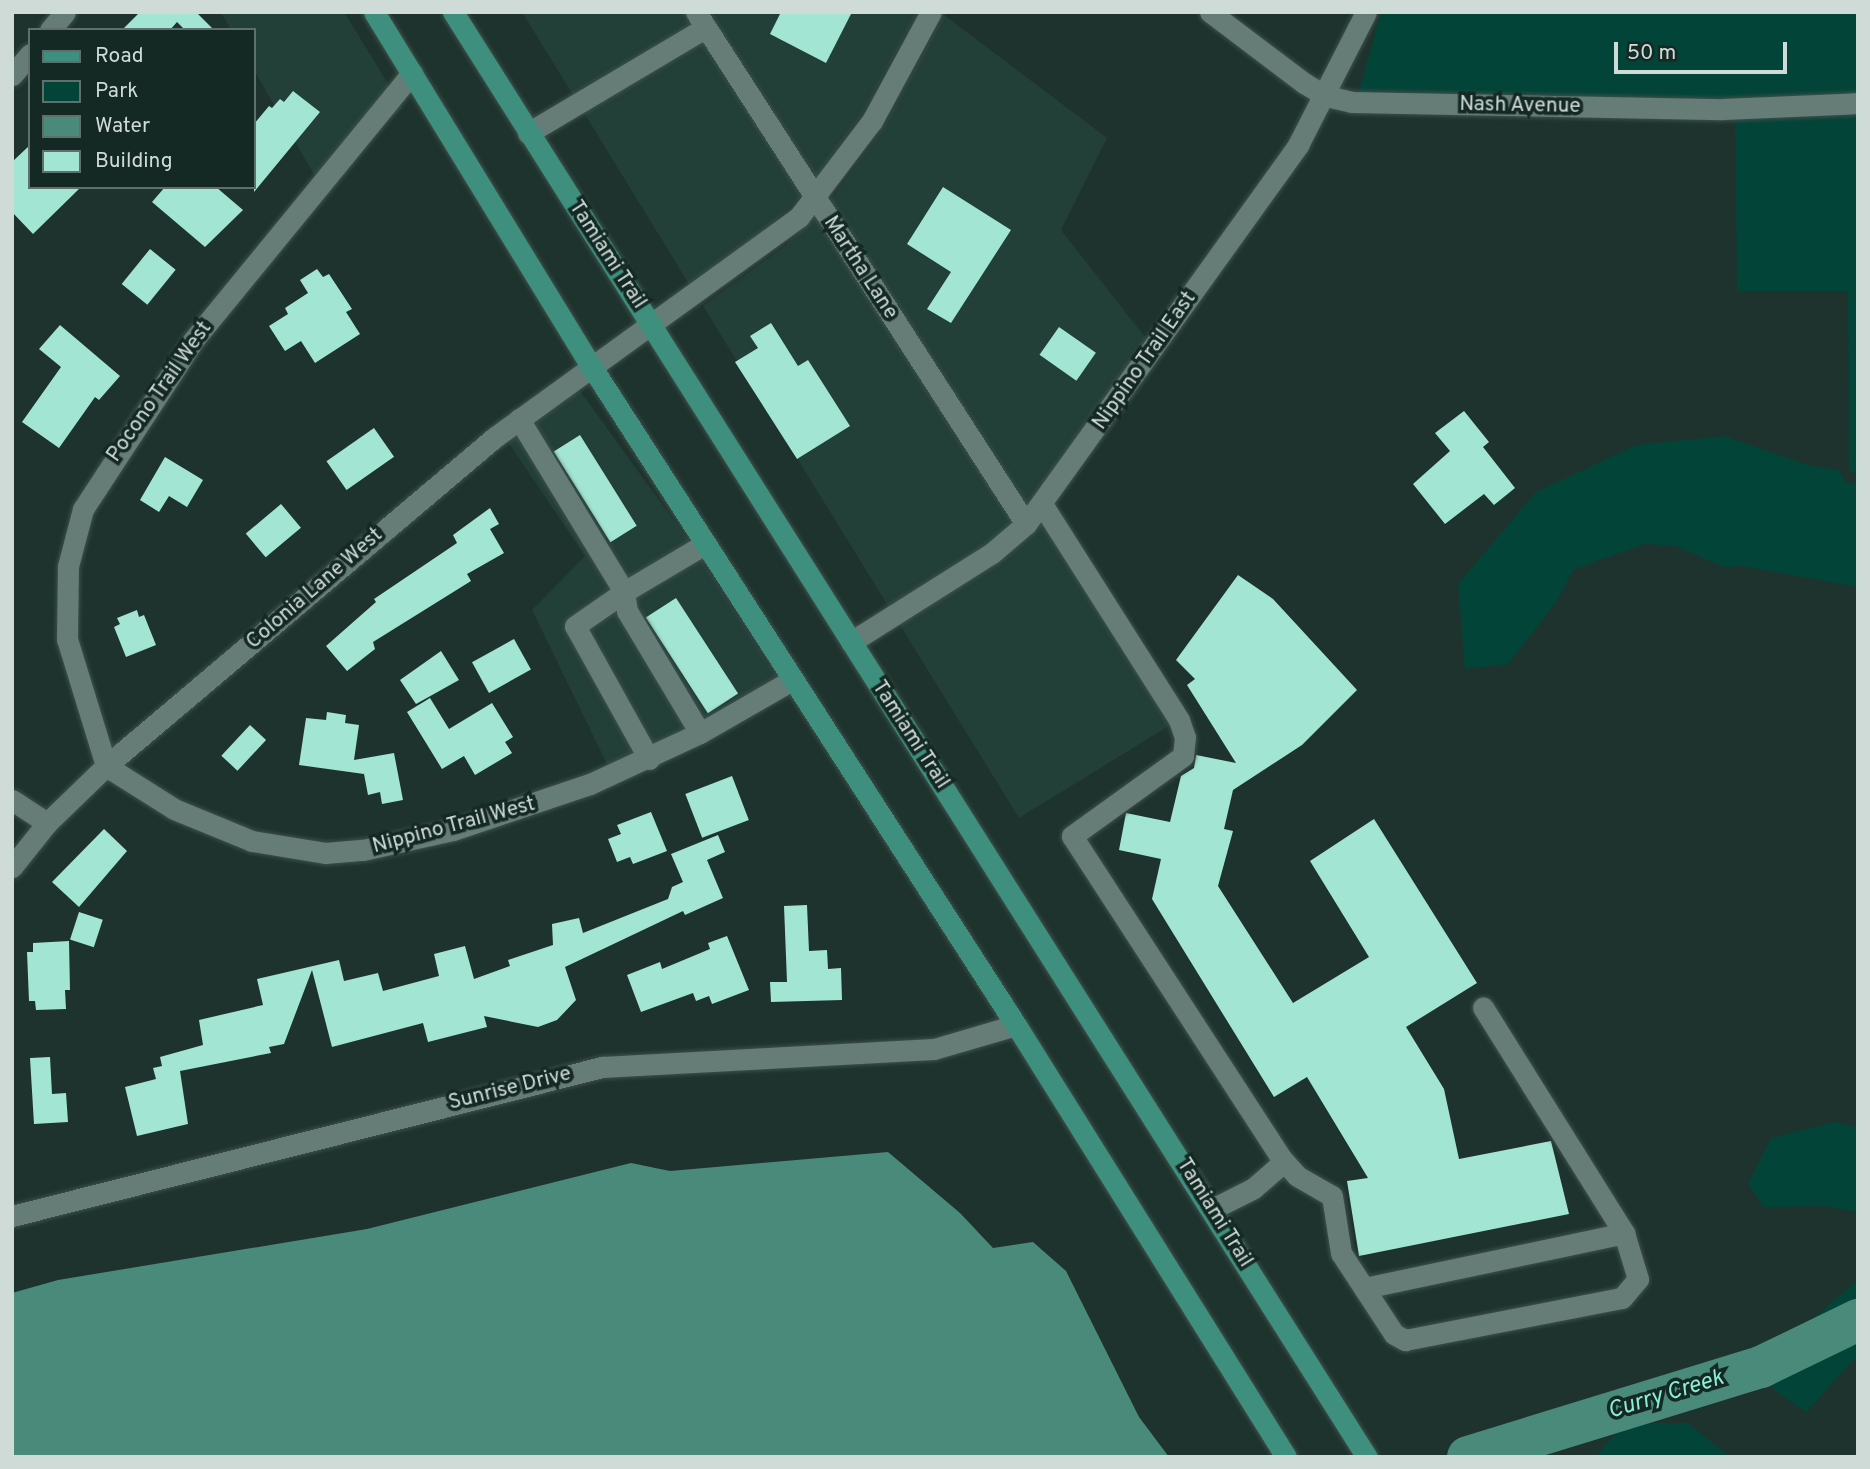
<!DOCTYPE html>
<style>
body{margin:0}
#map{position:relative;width:1870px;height:1469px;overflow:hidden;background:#1e332d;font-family:Overpass,sans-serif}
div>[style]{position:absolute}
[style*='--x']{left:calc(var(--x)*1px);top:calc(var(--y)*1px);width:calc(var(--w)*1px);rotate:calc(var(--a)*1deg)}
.built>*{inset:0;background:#223f38}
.green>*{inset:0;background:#034438}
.water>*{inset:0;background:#4a8a7a}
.river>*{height:42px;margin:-21px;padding:0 21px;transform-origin:21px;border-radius:21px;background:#4a8a7a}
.building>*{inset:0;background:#a3e5d3;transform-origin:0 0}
.roads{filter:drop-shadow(0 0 2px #3e504c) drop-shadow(0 0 2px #3e504c)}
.minor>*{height:21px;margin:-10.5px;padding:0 10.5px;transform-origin:10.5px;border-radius:10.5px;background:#667c76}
.major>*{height:21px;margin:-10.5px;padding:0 10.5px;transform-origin:10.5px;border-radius:10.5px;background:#3e8f7e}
span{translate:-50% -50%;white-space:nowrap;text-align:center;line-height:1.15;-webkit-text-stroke:7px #152924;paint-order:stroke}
.street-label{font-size:21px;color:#cedbd7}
.water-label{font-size:23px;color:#8befd5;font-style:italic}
.frame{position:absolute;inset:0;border:14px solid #cedbd7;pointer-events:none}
.legend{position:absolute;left:28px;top:28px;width:228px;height:161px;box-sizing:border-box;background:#152924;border:2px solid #5f706c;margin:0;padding:9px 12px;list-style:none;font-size:21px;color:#cedbd7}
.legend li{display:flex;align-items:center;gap:14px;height:35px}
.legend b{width:35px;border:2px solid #5f706c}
.scale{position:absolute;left:1614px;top:42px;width:173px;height:32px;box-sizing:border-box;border:4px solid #cedbd7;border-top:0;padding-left:9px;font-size:21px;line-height:24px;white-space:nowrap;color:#cedbd7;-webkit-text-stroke:5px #152924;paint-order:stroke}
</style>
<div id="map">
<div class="built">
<div style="clip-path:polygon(221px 12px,344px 12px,403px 108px,317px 180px,254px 70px,254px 30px,231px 30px)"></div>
<div style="clip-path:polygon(522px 12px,918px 12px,862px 114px,807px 190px,772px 224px,689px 284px)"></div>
<div style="clip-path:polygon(944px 15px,1107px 138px,1061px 230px,1156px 351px,1041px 521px,1177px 721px,1019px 818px,703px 306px,785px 246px,825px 208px,882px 130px)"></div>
<div style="clip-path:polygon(572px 380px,691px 544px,787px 694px,608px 766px,532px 610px,585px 556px,502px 433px)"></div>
</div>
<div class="green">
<div style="clip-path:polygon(1381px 12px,1858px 12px,1858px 473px,1849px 472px,1848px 291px,1737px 291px,1735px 102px,1359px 91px)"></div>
<div style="clip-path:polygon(1724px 436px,1811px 466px,1839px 470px,1845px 482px,1858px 485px,1858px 587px,1741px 566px,1724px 567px,1676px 546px,1645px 544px,1573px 570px,1557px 601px,1508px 664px,1465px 669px,1458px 584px,1536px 492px,1637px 445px)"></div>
<div style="clip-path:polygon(1834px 1122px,1858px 1127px,1858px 1212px,1827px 1206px,1764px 1207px,1748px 1184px,1771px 1138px)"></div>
<div style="clip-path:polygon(1858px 1280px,1858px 1355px,1806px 1412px,1774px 1390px,1774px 1352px)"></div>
<div style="clip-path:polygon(1625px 1423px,1688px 1423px,1730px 1457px,1595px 1457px)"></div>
</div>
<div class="water">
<div style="clip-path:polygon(888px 1152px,960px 1213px,993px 1248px,1033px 1242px,1066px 1271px,1139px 1417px,1169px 1457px,12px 1457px,12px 1293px,58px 1280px,367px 1229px,631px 1163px,670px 1171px)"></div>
</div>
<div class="river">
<div style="--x:1468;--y:1457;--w:307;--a:-17.1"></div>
<div style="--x:1761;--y:1367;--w:108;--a:-25.9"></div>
</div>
<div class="building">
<div style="clip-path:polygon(140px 12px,196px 12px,214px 30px,185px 30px,177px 22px,170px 30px,122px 30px)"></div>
<div style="clip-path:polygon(781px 12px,852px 12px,826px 63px,770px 34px)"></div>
<div style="clip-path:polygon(293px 91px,320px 112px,254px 192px,254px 124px,269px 106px,272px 108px,280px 99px,284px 102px)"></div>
<div style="clip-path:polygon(30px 145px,30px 187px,81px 187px,33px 234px,12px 212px,12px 162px)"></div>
<div style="clip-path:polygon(165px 187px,216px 187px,243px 210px,205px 247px,152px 202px)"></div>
<div style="clip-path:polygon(943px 187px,1011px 230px,951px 323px,927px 309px,951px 272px,907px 244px)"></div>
<div style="left:150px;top:249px;width:33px;height:45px;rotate:39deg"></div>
<div style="clip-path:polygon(317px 269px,323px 277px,329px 274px,352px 309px,346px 312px,360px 334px,315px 363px,301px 341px,285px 351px,269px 326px,288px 314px,285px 308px,308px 293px,300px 280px)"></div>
<div style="clip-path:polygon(771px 323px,798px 366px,808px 360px,850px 426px,797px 459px,735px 362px,758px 348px,750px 336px)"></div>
<div style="clip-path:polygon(60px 325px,120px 376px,99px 400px,95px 397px,59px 448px,22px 422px,61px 367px,39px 349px)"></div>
<div style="left:1059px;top:327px;width:45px;height:34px;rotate:35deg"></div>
<div style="clip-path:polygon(1464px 411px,1489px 442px,1483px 447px,1515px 488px,1494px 505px,1484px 494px,1445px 524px,1413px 484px,1450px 451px,1435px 433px)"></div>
<div style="left:374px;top:428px;width:35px;height:58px;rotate:55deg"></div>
<div style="left:580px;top:435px;width:107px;height:31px;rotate:58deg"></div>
<div style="clip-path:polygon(165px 457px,203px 480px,187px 507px,169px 496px,159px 512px,140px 500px)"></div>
<div style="left:281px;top:504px;width:31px;height:46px;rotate:50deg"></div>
<div style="clip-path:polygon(490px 508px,499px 524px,490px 529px,504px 553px,467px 574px,471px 581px,373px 642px,375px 649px,347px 671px,326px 646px,376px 602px,374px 599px,457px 543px,453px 535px)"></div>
<div style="clip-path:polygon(1238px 575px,1273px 599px,1357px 690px,1302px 745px,1233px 790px,1224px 829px,1233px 831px,1218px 886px,1293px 1003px,1369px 957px,1310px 861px,1374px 819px,1477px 983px,1406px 1027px,1444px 1089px,1459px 1159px,1551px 1141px,1569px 1214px,1359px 1256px,1347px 1181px,1368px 1178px,1307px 1077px,1274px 1097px,1152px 899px,1161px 859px,1119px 850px,1126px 813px,1170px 822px,1181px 776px,1194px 768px,1196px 755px,1236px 763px,1187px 685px,1195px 679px,1176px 660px)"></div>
<div style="left:676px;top:598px;width:114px;height:36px;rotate:57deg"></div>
<div style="clip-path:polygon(137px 610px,139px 617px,144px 615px,156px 645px,126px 657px,114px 627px,120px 624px,117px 618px)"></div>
<div style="left:514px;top:639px;width:35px;height:48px;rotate:61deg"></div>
<div style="clip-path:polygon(441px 651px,459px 680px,416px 704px,400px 680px)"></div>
<div style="clip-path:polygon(430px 698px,449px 729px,492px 703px,513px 737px,505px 742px,512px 753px,475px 775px,464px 756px,442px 769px,407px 712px)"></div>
<div style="clip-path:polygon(327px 712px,346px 715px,345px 723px,359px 725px,354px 760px,394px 753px,403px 800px,382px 804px,380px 792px,368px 795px,364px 774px,299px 765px,306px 718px,326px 720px)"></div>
<div style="left:250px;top:725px;width:22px;height:42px;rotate:43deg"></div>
<div style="left:732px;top:776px;width:47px;height:50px;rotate:69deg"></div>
<div style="clip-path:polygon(651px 812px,667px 851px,633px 864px,630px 857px,617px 862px,608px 839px,621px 834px,617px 825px)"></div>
<div style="clip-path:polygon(104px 829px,127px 851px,79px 907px,52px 882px)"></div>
<div style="clip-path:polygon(718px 835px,725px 852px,707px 860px,723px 898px,685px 915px,683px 911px,565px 967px,576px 1000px,557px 1020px,538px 1027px,484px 1016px,487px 1027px,428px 1042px,423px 1023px,332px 1047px,312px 970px,284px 1044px,269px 1047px,271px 1053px,180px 1071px,188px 1124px,137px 1136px,125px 1087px,156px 1079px,153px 1068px,162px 1066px,160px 1057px,203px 1045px,199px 1020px,263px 1005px,257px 979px,339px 960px,344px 981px,378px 973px,383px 991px,439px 976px,434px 954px,465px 946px,474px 979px,510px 966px,508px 960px,553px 945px,552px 924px,579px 918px,583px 933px,668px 899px,672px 887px,683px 882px,671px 854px)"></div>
<div style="clip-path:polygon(807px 905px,809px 951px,827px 950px,828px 969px,841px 968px,842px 1000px,771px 1002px,770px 982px,787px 982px,784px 906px)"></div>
<div style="left:79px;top:912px;width:25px;height:29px;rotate:18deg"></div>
<div style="clip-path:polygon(727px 936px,749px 990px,712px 1004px,709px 996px,696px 1001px,693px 993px,641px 1012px,627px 975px,660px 962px,662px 969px,710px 949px,708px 943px)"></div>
<div style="clip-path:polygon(69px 941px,70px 990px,65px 990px,66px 1009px,36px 1010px,35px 1001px,29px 1001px,27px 952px,33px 952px,33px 943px)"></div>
<div style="clip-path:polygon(50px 1057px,52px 1094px,66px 1093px,68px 1122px,34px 1124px,30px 1058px)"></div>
</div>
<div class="roads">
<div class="minor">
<div style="--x:696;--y:12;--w:609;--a:57.2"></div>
<div style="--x:1210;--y:12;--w:118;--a:37.1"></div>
<div style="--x:1304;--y:83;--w:26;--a:31"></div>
<div style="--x:1326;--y:96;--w:26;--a:13"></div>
<div style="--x:1351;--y:102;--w:372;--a:1.1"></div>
<div style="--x:1723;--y:109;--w:135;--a:-2.5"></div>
<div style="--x:50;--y:30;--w:23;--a:-50"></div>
<div style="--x:412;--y:73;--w:346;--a:129.3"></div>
<div style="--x:193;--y:341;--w:201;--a:123.2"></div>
<div style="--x:83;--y:509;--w:59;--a:104.7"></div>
<div style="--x:68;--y:566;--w:73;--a:90.8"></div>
<div style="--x:67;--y:639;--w:133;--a:72.9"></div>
<div style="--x:106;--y:766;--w:80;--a:32.3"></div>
<div style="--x:174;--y:809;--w:84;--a:22.3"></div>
<div style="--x:252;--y:841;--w:74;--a:9.3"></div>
<div style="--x:325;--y:853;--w:38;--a:-5"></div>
<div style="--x:363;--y:850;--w:92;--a:-12.5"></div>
<div style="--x:453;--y:830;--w:145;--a:-18.6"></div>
<div style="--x:590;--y:784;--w:121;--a:-24.9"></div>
<div style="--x:700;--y:733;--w:106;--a:-29.9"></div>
<div style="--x:12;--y:75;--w:28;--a:-49"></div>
<div style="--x:528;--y:133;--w:206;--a:-30.7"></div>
<div style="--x:519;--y:419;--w:202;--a:58.7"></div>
<div style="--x:624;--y:592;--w:94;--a:-30.7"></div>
<div style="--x:1042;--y:504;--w:256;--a:57.6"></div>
<div style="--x:1179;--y:720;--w:18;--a:71"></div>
<div style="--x:1185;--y:737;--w:19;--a:96"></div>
<div style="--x:1183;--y:756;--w:137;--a:144.2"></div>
<div style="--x:1072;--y:836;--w:384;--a:57"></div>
<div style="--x:1281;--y:1158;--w:8;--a:104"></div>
<div style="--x:1279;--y:1166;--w:33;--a:139"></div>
<div style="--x:1254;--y:1188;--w:47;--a:153.4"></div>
<div style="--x:851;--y:642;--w:167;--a:-32.3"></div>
<div style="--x:992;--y:553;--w:45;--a:-40.5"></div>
<div style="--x:1026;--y:524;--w:467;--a:-54.3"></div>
<div style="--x:1298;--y:145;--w:149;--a:-62.9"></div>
<div style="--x:649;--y:759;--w:152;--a:-119.1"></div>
<div style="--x:575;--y:626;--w:60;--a:-34.8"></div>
<div style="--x:624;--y:592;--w:19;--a:81"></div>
<div style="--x:627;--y:611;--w:142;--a:59.1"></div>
<div style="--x:12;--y:800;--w:42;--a:33.3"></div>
<div style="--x:12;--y:867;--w:56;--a:-51.5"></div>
<div style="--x:47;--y:823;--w:82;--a:-44"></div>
<div style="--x:106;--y:766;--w:509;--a:-40.22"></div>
<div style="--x:495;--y:437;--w:375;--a:-35.9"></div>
<div style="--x:799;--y:217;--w:121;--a:-52.8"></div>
<div style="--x:872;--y:121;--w:124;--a:-61.6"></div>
<div style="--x:1281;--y:1158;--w:24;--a:48"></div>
<div style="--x:1297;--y:1176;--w:40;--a:29.7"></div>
<div style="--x:1332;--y:1196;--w:58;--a:81"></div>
<div style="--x:1341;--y:1253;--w:97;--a:56.8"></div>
<div style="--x:1394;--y:1334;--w:13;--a:29"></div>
<div style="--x:1405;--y:1340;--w:221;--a:-11"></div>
<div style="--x:1622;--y:1298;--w:25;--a:-50"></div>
<div style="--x:1638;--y:1279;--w:48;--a:-106.9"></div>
<div style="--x:1624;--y:1233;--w:266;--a:-122"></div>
<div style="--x:12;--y:1216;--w:609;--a:-14.17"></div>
<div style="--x:602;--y:1067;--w:332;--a:-3.1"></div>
<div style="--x:934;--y:1049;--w:85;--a:-16.3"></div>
<div style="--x:1364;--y:1288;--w:266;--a:-11.9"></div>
</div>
<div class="major">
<div style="--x:374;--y:12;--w:419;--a:58.5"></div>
<div style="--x:593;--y:369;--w:781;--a:57.19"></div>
<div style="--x:1016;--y:1025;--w:509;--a:57.99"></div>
<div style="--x:453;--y:12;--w:1710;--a:57.69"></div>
</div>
</div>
<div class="street-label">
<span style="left:1520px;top:106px;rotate:1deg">Nash Avenue</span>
<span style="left:607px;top:255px;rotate:57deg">Tamiami Trail</span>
<span style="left:860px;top:268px;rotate:57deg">Martha Lane</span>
<span style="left:1145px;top:361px;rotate:-55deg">Nippino Trail East</span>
<span style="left:160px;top:392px;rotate:-55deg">Pocono Trail West</span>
<span style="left:315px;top:589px;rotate:-41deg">Colonia Lane West</span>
<span style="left:910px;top:735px;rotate:57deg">Tamiami Trail</span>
<span style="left:454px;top:826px;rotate:-15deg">Nippino Trail West</span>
<span style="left:510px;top:1089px;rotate:-14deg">Sunrise Drive</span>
<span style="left:1214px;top:1213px;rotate:58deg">Tamiami Trail</span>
</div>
<div class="water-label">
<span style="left:1666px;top:1396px;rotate:-17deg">Curry Creek</span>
</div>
<div class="frame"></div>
<ul class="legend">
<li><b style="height:9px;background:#3e8f7e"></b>Road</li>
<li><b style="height:19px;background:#034438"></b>Park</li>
<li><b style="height:19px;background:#4a8a7a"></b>Water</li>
<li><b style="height:19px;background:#a3e5d3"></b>Building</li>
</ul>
<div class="scale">50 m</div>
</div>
